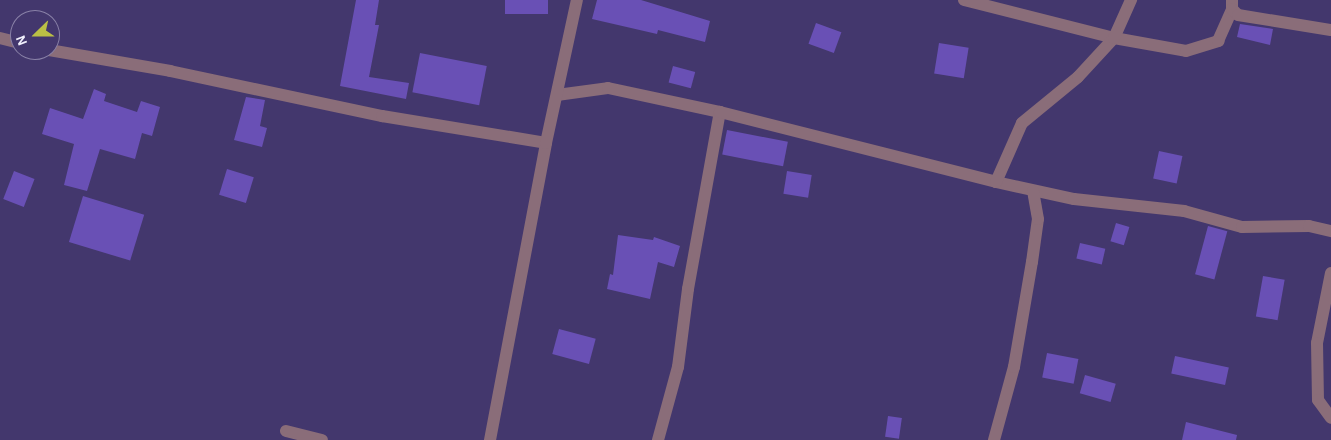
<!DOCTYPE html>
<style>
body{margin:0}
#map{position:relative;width:1331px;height:440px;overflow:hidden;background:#43376d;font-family:"Alegreya Sans",sans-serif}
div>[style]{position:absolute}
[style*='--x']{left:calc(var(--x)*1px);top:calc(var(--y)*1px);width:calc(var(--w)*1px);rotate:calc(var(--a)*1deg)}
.building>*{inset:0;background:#6950b5;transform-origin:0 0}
.street>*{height:12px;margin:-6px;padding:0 6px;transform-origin:6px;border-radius:6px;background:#8a6d79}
span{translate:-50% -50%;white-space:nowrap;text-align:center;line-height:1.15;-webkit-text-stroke:4px #43376d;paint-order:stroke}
.north{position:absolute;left:10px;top:10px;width:50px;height:50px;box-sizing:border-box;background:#43376d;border:1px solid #8981a7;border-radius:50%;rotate:248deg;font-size:14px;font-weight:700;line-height:20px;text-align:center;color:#f1f0fd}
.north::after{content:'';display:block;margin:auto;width:18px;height:22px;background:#bbc045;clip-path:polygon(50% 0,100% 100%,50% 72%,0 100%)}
</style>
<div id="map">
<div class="building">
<div style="clip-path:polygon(356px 0,379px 0,375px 25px,379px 25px,369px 77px,409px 83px,406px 99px,340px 86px)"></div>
<div style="left:505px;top:0;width:43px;height:14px"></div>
<div style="clip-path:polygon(597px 0,641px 0,710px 21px,705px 42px,658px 30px,657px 34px,592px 19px)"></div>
<div style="left:816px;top:23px;width:27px;height:22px;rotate:20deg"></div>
<div style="clip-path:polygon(1240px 24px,1273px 29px,1270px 45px,1237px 37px)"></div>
<div style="left:939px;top:43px;width:30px;height:31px;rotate:9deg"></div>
<div style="left:420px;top:53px;width:68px;height:40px;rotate:11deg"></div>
<div style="left:673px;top:66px;width:23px;height:17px;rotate:15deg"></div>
<div style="clip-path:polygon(94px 89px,106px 94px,104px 101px,137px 112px,141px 101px,160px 107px,152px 136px,142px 133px,135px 159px,100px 149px,87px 191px,64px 185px,74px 144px,42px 134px,50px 108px,83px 119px)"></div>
<div style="clip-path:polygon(246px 97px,265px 100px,260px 126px,267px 128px,262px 147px,234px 140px)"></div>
<div style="left:727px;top:130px;width:62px;height:25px;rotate:11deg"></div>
<div style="left:1159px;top:151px;width:24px;height:28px;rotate:12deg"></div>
<div style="left:227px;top:169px;width:28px;height:27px;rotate:17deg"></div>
<div style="left:14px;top:171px;width:22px;height:30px;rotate:21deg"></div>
<div style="left:787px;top:171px;width:25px;height:23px;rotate:9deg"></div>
<div style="left:83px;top:196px;width:64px;height:48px;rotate:17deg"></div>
<div style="left:1116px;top:223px;width:14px;height:19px;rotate:17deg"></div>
<div style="left:1208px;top:226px;width:20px;height:50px;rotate:15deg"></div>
<div style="clip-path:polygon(618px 235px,653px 240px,654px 237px,680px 246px,674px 267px,658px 262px,650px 299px,607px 289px,610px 274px,613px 275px)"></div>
<div style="left:1080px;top:243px;width:26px;height:16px;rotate:13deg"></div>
<div style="left:1263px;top:276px;width:22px;height:41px;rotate:10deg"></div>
<div style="left:559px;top:329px;width:38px;height:26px;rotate:15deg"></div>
<div style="left:1047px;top:353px;width:32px;height:25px;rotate:11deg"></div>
<div style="left:1175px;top:356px;width:55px;height:18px;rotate:12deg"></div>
<div style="left:1085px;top:375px;width:32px;height:19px;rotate:16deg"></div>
<div style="left:888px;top:416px;width:14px;height:21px;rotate:8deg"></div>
<div style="clip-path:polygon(1186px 422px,1237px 435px,1236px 440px,1182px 440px)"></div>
</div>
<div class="street">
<div style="--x:964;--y:0;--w:155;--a:14.2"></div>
<div style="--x:1114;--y:38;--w:73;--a:10.2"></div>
<div style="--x:1186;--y:51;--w:34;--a:-17"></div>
<div style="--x:1218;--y:41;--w:35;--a:-66"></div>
<div style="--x:1232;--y:0;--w:9;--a:90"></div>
<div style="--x:1232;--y:9;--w:8;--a:45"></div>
<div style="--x:1238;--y:15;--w:94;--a:9.2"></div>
<div style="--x:0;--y:38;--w:21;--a:14"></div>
<div style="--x:49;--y:50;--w:123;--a:9.8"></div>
<div style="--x:170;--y:71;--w:217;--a:12"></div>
<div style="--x:382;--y:116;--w:166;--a:9.3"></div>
<div style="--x:557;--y:95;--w:51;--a:-7.8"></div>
<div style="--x:608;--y:88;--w:115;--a:12.1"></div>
<div style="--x:996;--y:182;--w:80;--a:12.3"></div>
<div style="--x:1074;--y:199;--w:111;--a:6.2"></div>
<div style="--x:1184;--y:211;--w:60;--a:15.4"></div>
<div style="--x:1242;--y:227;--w:67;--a:-0.9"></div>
<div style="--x:1309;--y:226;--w:23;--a:13"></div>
<div style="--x:1331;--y:273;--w:71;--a:101.3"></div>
<div style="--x:1317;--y:343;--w:57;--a:89"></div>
<div style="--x:1318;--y:400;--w:22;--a:54"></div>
<div style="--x:286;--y:431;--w:37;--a:14"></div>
<div style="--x:490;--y:440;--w:302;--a:-79.3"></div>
<div style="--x:546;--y:143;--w:146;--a:-77.8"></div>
<div style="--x:658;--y:440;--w:76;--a:-74.7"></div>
<div style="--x:678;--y:367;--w:79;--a:-82.7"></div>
<div style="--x:688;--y:289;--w:180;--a:-79.8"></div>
<div style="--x:720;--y:112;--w:285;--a:14.2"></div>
<div style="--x:996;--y:182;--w:64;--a:-66.2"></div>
<div style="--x:1022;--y:123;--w:72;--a:-39.4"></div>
<div style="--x:1078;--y:77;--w:53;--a:-47.3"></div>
<div style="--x:1114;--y:38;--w:42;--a:-65.9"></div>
<div style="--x:994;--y:440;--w:76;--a:-74.7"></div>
<div style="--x:1014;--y:367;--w:107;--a:-80.3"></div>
<div style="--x:1032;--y:262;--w:43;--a:-82.1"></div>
<div style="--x:1038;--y:219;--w:28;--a:-100"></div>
</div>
<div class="north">N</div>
</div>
